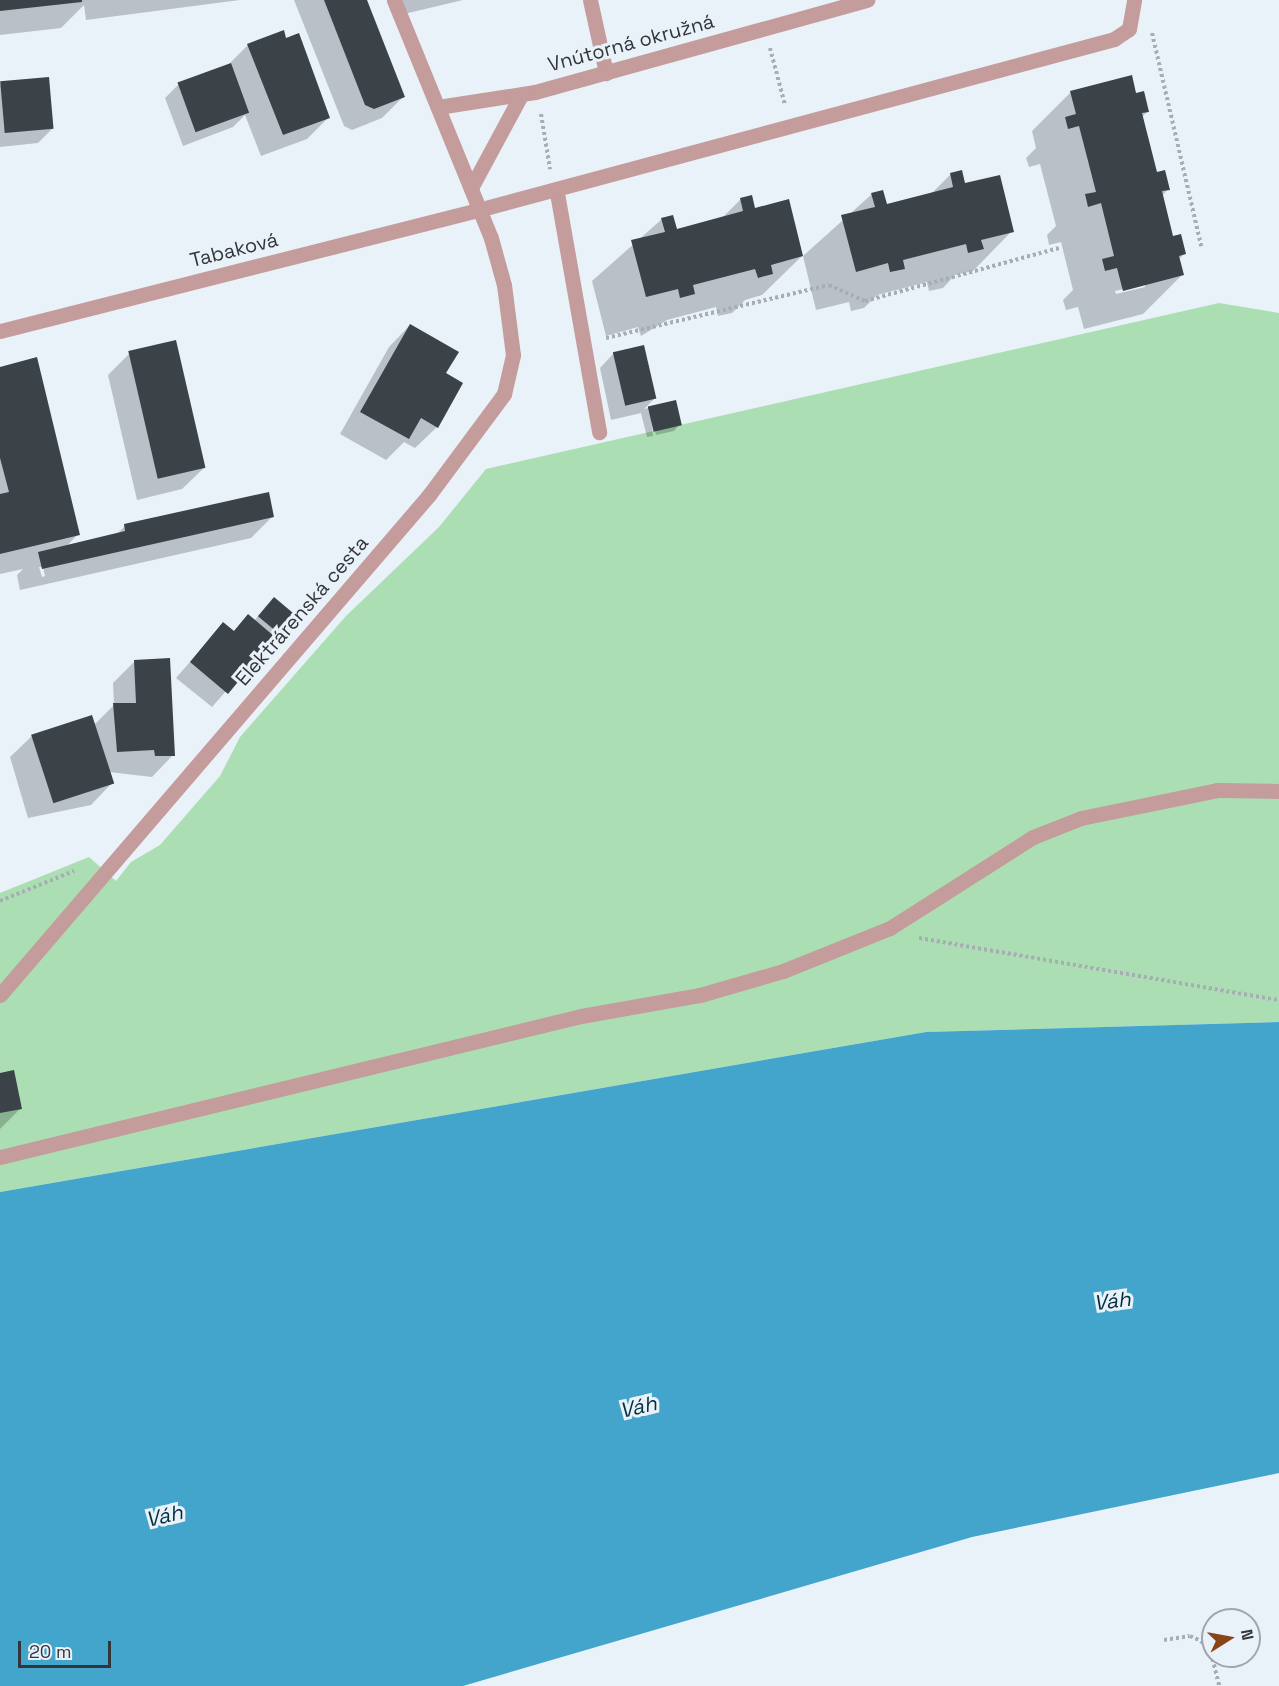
<!DOCTYPE html>
<meta charset="utf-8">
<style>
body{margin:0}
#map{position:relative;width:1279px;height:1686px;overflow:hidden;background:#e9f1f9;font-family:"Space Grotesk",sans-serif}
div>[style]{position:absolute}
[style*='--x']{left:calc(var(--x)*1px);top:calc(var(--y)*1px);width:calc(var(--w)*1px);rotate:calc(var(--a)*1deg)}
.green>*{inset:0;background:#abdfb3}
.water>*{inset:0;background:#44a5cc}
.shadow>*{inset:0;background:#0003}
.building>*{inset:0;background:#3b4248;transform-origin:0 0}
.path>*{height:4px;margin-top:-2px;transform-origin:0;background:repeating-linear-gradient(90deg,#a6adb3 0 3px,transparent 0 6px)}
.service>*{height:15px;margin:-7.5px;padding:0 7.5px;transform-origin:7.5px;border-radius:7.5px;background:#c49c9b}
.minor>*{height:15px;margin:-7.5px;padding:0 7.5px;transform-origin:7.5px;border-radius:7.5px;background:#c49c9b}
span{translate:-50% -50%;white-space:nowrap;text-align:center;line-height:1.15;-webkit-text-stroke:6px #e9f1f9;paint-order:stroke}
.street-label{font-size:20px;color:#333639}
.water-label{font-size:21px;color:#023040;font-style:italic}
.north{position:absolute;left:1201px;top:1608px;width:60px;height:60px;box-sizing:border-box;background:#e9f1f9;border:2px solid #a0a6ac;border-radius:50%;rotate:79deg;font-size:16px;font-weight:700;line-height:24px;text-align:center;color:#333639}
.north::after{content:'';display:block;margin:auto;width:21px;height:27px;background:#894518;clip-path:polygon(50% 0,100% 100%,50% 72%,0 100%)}
.scale{position:absolute;left:18px;top:1641px;width:93px;height:27px;box-sizing:border-box;border:3px solid #333639;border-top:0;padding-left:8px;font-size:18px;line-height:21px;white-space:nowrap;color:#333639;-webkit-text-stroke:4px #e9f1f9;paint-order:stroke}
</style>
<div id="map">
<div class="green">
<div style="clip-path:polygon(1219px 303px,1279px 313px,1279px 1022px,926px 1032px,0 1192px,0 893px,89px 857px,116px 881px,131px 862px,160px 845px,220px 776px,240px 737px,346px 616px,439px 527px,486px 469px)"></div>
</div>
<div class="water">
<div style="clip-path:polygon(1279px 1022px,1279px 1473px,972px 1537px,463px 1686px,0 1686px,0 1192px,926px 1032px)"></div>
</div>
<div class="shadow">
<div style="clip-path:polygon(0 0,240px 0,86px 20px,84px 5px,61px 28px,0 35px)"></div>
<div style="clip-path:polygon(294px 0,365px 0,403px 97px,382px 118px,352px 130px,344px 126px)"></div>
<div style="clip-path:polygon(401px 0,463px 0,404px 14px)"></div>
<div style="clip-path:polygon(248px 45px,329px 117px,307px 139px,261px 156px,245px 115px,233px 127px,183px 146px,165px 98px,179px 84px,227px 66px)"></div>
<div style="clip-path:polygon(0 84px,52px 129px,38px 143px,0 147px)"></div>
<div style="clip-path:polygon(evenodd,1071px 92px,1135px 95px,1148px 111px,1141px 118px,1156px 173px,1168px 189px,1162px 196px,1172px 238px,1185px 253px,1178px 260px,1182px 275px,1143px 314px,1084px 329px,1078px 307px,1066px 310px,1063px 300px,1073px 290px,1061px 242px,1049px 245px,1047px 235px,1056px 226px,1040px 164px,1029px 167px,1026px 158px,1036px 148px,1032px 131px,1071px 92px,1145px 284px,1145px 287px,1116px 294px,1115px 291px,1145px 284px)"></div>
<div style="clip-path:polygon(951px 174px,1012px 231px,973px 271px,955px 275px,943px 288px,929px 291px,927px 282px,877px 295px,864px 308px,851px 311px,849px 302px,816px 310px,803px 256px,872px 194px,886px 205px,931px 194px)"></div>
<div style="clip-path:polygon(741px 199px,802px 256px,762px 295px,745px 300px,732px 313px,718px 316px,716px 307px,667px 320px,641px 336px,638px 327px,606px 336px,592px 281px,662px 219px,676px 230px,721px 219px)"></div>
<div style="clip-path:polygon(410px 325px,444px 374px,437px 427px,415px 448px,404px 442px,386px 460px,340px 434px,389px 347px)"></div>
<div style="clip-path:polygon(130px 353px,204px 468px,182px 489px,137px 500px,108px 375px)"></div>
<div style="clip-path:polygon(614px 353px,654px 399px,644px 409px,675px 402px,680px 424px,674px 431px,656px 435px,650px 411px,653px 436px,647px 437px,641px 413px,611px 420px,600px 368px)"></div>
<div style="clip-path:polygon(evenodd,0 369px,78px 534px,66px 547px,116px 535px,125px 526px,273px 516px,251px 538px,20px 590px,17px 575px,23px 569px,0 574px,0 369px,39px 567px,43px 567px,45px 576px,42px 577px,39px 567px)"></div>
<div style="clip-path:polygon(267px 605px,282px 637px,275px 643px,271px 640px,212px 707px,176px 678px,223px 624px,233px 632px,248px 616px,254px 621px)"></div>
<div style="clip-path:polygon(135px 661px,173px 755px,152px 777px,109px 772px,112px 783px,91px 805px,28px 818px,10px 757px,32px 736px,94px 725px,114px 705px,113px 683px)"></div>
<div style="clip-path:polygon(0 1075px,21px 1108px,0 1129px)"></div>
</div>
<div class="building">
<div style="clip-path:polygon(0 0,82px 0,82px 2px,0 11px)"></div>
<div style="clip-path:polygon(324px 0,367px 0,405px 97px,374px 109px,365px 105px)"></div>
<div style="clip-path:polygon(284px 30px,286px 38px,299px 33px,330px 118px,283px 135px,247px 44px)"></div>
<div style="left:231px;top:63px;width:53px;height:57px;rotate:70deg"></div>
<div style="clip-path:polygon(1132px 75px,1136px 93px,1144px 91px,1149px 112px,1142px 113px,1157px 172px,1165px 170px,1170px 190px,1162px 191px,1173px 236px,1181px 234px,1186px 254px,1179px 256px,1184px 275px,1123px 291px,1117px 268px,1105px 271px,1102px 259px,1114px 256px,1101px 203px,1088px 207px,1085px 194px,1096px 192px,1079px 126px,1068px 129px,1065px 117px,1076px 114px,1070px 91px)"></div>
<div style="left:49px;top:77px;width:52px;height:49px;rotate:85deg"></div>
<div style="clip-path:polygon(962px 170px,965px 183px,1000px 175px,1014px 232px,981px 240px,984px 249px,968px 253px,966px 244px,903px 260px,905px 269px,890px 272px,888px 263px,856px 272px,841px 215px,875px 207px,871px 193px,883px 190px,887px 204px,953px 187px,950px 173px)"></div>
<div style="clip-path:polygon(752px 195px,755px 208px,789px 199px,803px 256px,771px 265px,773px 274px,765px 276px,758px 278px,755px 269px,693px 285px,695px 294px,680px 298px,678px 289px,646px 297px,631px 240px,665px 232px,661px 218px,673px 215px,677px 229px,743px 211px,740px 198px)"></div>
<div style="clip-path:polygon(410px 324px,459px 352px,446px 373px,463px 383px,438px 428px,421px 418px,409px 439px,360px 412px)"></div>
<div style="left:176px;top:340px;width:131px;height:49px;rotate:77deg"></div>
<div style="left:644px;top:345px;width:55px;height:32px;rotate:77deg"></div>
<div style="clip-path:polygon(37px 357px,80px 535px,0 554px,0 494px,9px 492px,0 458px,0 367px)"></div>
<div style="left:676px;top:400px;width:26px;height:29px;rotate:77deg"></div>
<div style="clip-path:polygon(269px 492px,274px 517px,42px 569px,38px 552px,125px 531px,124px 524px)"></div>
<div style="left:274px;top:597px;width:33px;height:25px;rotate:40deg"></div>
<div style="clip-path:polygon(248px 614px,275px 637px,228px 694px,190px 662px,223px 622px,234px 631px)"></div>
<div style="clip-path:polygon(170px 658px,175px 756px,155px 756px,154px 750px,117px 752px,113px 703px,136px 703px,134px 660px)"></div>
<div style="left:92px;top:715px;width:72px;height:64px;rotate:72deg"></div>
<div style="clip-path:polygon(14px 1070px,22px 1109px,0 1113px,0 1073px)"></div>
</div>
<div class="path">
<div style="--x:1152;--y:33;--w:219;--a:77"></div>
<div style="--x:770;--y:48;--w:59;--a:75.3"></div>
<div style="--x:541;--y:114;--w:56;--a:80.7"></div>
<div style="--x:606;--y:338;--w:229;--a:-13.4"></div>
<div style="--x:829;--y:285;--w:39;--a:24"></div>
<div style="--x:865;--y:301;--w:201;--a:-15.3"></div>
<div style="--x:0;--y:901;--w:80;--a:-22.1"></div>
<div style="--x:919;--y:938;--w:365;--a:9.8"></div>
<div style="--x:1164;--y:1640;--w:26;--a:-9"></div>
<div style="--x:1190;--y:1636;--w:12;--a:24"></div>
<div style="--x:1201;--y:1641;--w:16;--a:50"></div>
<div style="--x:1211;--y:1653;--w:34;--a:76"></div>
</div>
<div class="service">
<div style="--x:590;--y:0;--w:75;--a:77.6"></div>
<div style="--x:557;--y:193;--w:243;--a:80"></div>
<div style="--x:478;--y:210;--w:659;--a:-15.05"></div>
<div style="--x:1114;--y:39;--w:18;--a:-34"></div>
<div style="--x:1129;--y:29;--w:29;--a:-80"></div>
<div style="--x:0;--y:1157;--w:598;--a:-13.64"></div>
<div style="--x:581;--y:1016;--w:121;--a:-10"></div>
<div style="--x:700;--y:995;--w:86;--a:-16.1"></div>
<div style="--x:783;--y:971;--w:115;--a:-21.9"></div>
<div style="--x:890;--y:928;--w:169;--a:-32.5"></div>
<div style="--x:1033;--y:837;--w:52;--a:-21.6"></div>
<div style="--x:1081;--y:818;--w:139;--a:-11.6"></div>
<div style="--x:1217;--y:790;--w:62;--a:0.9"></div>
</div>
<div class="minor">
<div style="--x:438;--y:107;--w:98;--a:-8.8"></div>
<div style="--x:535;--y:92;--w:345;--a:-15.5"></div>
<div style="--x:471;--y:188;--w:106;--a:-61.7"></div>
<div style="--x:0;--y:331;--w:493;--a:-14.2"></div>
<div style="--x:0;--y:995;--w:659;--a:-49.37"></div>
<div style="--x:429;--y:495;--w:126;--a:-53.4"></div>
<div style="--x:504;--y:394;--w:40;--a:-77"></div>
<div style="--x:513;--y:355;--w:71;--a:-97.3"></div>
<div style="--x:504;--y:285;--w:49;--a:-105.5"></div>
<div style="--x:491;--y:238;--w:257;--a:-112.2"></div>
</div>
<div class="street-label">
<span style="left:631px;top:43px;rotate:-15deg">Vnútorná okružná</span>
<span style="left:234px;top:250px;rotate:-14deg">Tabaková</span>
<span style="left:302px;top:611px;rotate:-49deg">Elektrárenská cesta</span>
</div>
<div class="water-label">
<span style="left:1112px;top:1301px;rotate:-7deg">Váh</span>
<span style="left:638px;top:1407px;rotate:-13deg">Váh</span>
<span style="left:164px;top:1516px;rotate:-13deg">Váh</span>
</div>
<div class="north">N</div>
<div class="scale">20 m</div>
</div>
